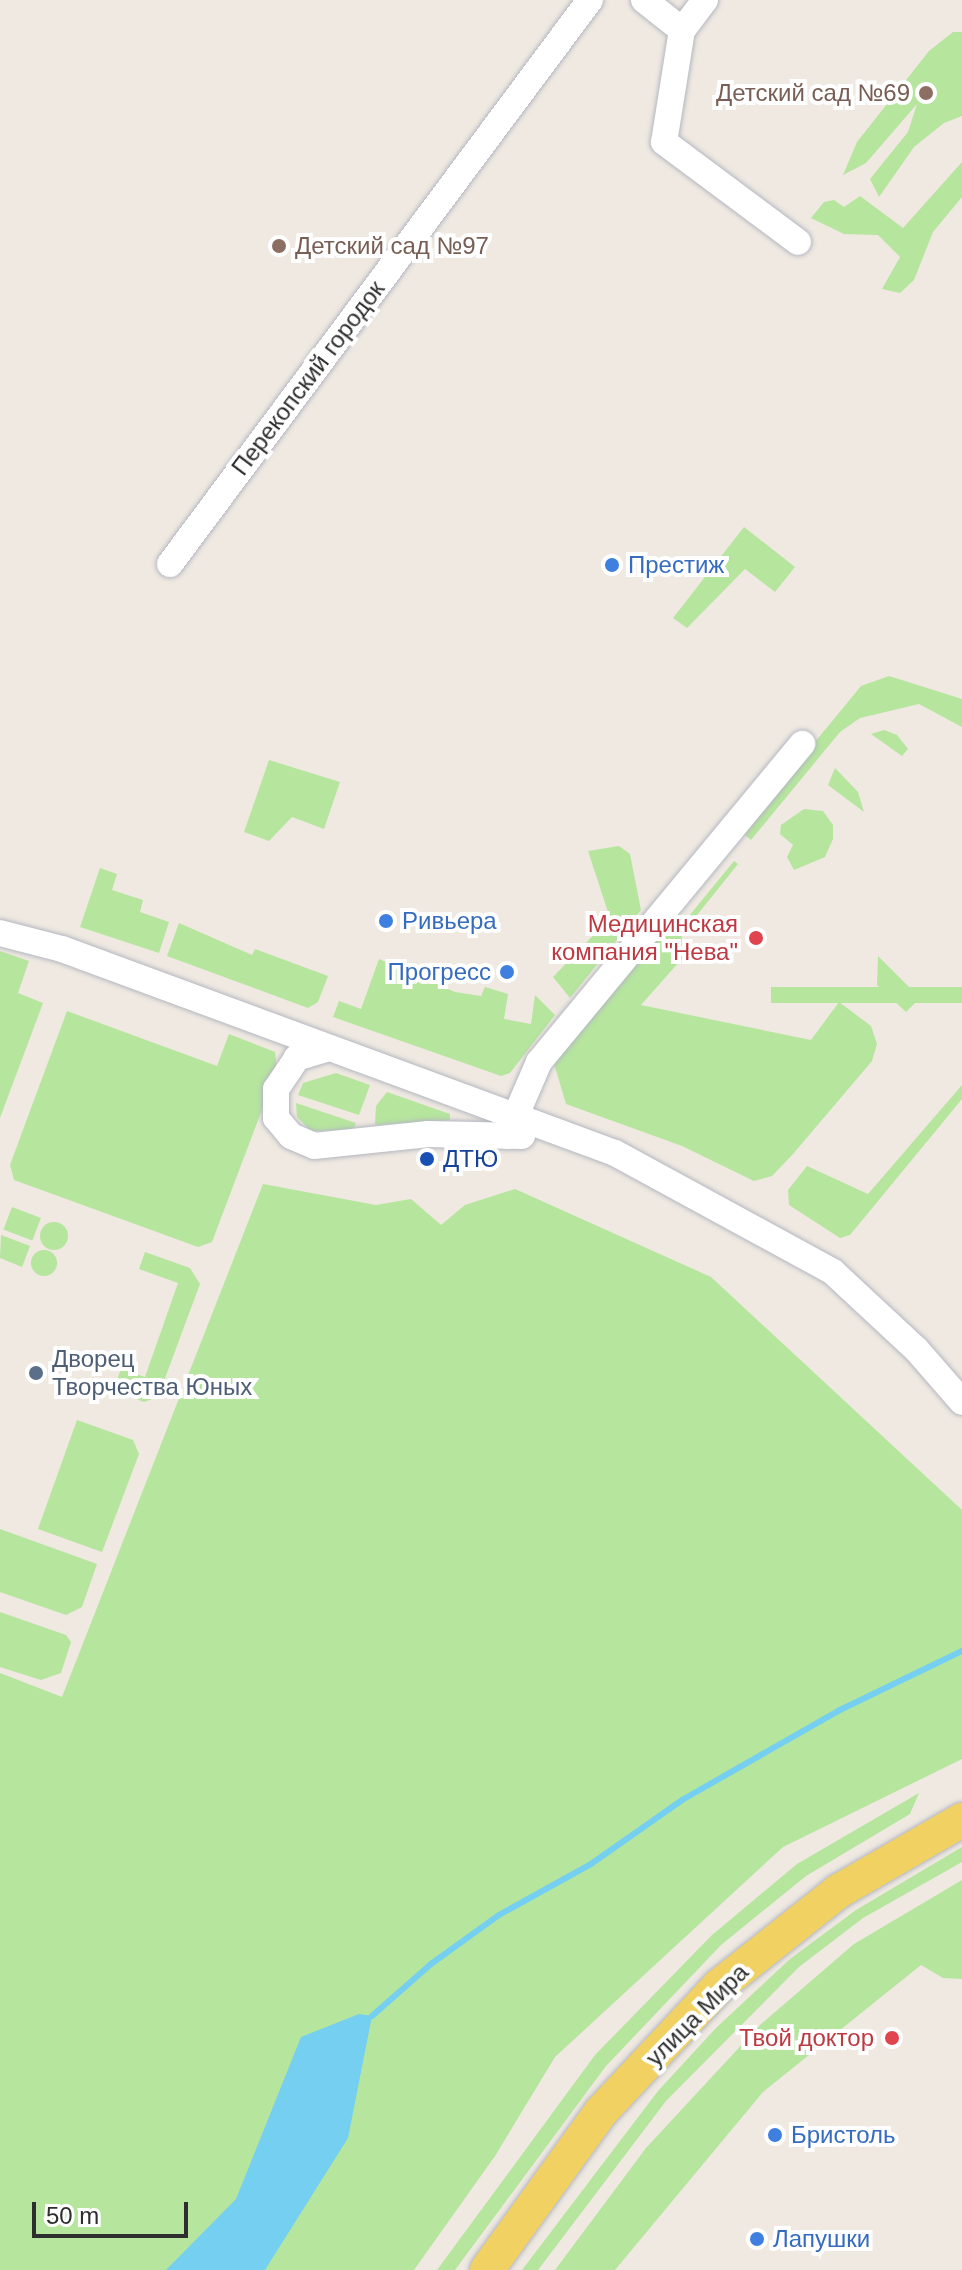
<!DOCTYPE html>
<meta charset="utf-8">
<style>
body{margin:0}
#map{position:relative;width:962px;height:2270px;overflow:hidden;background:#efe9e1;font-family:Arial,sans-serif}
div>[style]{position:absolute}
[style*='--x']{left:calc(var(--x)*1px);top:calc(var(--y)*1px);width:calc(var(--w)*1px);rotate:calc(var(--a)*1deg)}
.green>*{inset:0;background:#b6e59e;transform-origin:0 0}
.round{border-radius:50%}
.water>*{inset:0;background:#75cff0}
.stream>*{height:6px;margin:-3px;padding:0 3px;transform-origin:3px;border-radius:3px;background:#75cff0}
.roads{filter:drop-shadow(0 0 2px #b4b7c1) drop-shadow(0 0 2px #b4b7c1)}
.minor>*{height:26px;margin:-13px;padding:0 13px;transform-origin:13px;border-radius:13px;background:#fff}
.major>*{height:34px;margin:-17px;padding:0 17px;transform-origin:17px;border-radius:17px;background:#f2d163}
.dots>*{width:22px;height:22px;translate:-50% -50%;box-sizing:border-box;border:4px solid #fff;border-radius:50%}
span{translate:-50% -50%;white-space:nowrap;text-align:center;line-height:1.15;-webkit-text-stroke:8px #fff;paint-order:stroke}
.education-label{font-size:24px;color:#785e54}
.right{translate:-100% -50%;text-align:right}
.left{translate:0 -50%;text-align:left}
.street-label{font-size:24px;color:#2e2e2e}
.shop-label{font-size:24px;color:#366cbe}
.health-label{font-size:24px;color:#be3a42}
.transit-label{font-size:24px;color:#164399}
.service-label{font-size:24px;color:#4e5e75}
.scale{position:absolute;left:32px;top:2202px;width:156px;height:36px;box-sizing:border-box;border:4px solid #2e2e2e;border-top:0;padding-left:10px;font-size:24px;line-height:28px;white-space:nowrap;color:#2e2e2e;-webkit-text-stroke:6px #fff;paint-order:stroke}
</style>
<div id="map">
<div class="green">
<div style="clip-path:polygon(953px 32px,962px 32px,962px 116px,944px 123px,914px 147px,879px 197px,870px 179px,908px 132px,917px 104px,866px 163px,843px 175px,857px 142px,929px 51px)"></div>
<div style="clip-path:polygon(962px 162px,962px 197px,933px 232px,914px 280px,900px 293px,882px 289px,900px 257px,878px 235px,844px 234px,811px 218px,824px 202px,834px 200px,844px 207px,860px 196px,903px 228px)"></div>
<div style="clip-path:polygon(744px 527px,795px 567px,775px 592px,745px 569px,687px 628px,673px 618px)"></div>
<div style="clip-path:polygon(889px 676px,962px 699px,962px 727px,919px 704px,860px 718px,840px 732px,751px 840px,741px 832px,861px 686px)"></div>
<div style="clip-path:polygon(884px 730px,897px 735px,908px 749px,902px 756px,871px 734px)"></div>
<div style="clip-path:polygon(269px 760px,340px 782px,324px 829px,292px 817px,269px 841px,244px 832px)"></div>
<div style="clip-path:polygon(835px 768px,858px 792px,864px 812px,828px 785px)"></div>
<div style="clip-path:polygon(804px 809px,823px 811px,833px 825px,833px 839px,825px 857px,794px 870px,787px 857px,793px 845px,780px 834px,781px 825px)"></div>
<div style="clip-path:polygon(619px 846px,630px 854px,641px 910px,570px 998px,553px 977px,610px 918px,588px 851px)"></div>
<div style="clip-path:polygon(734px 861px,738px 864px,681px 935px,687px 953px,641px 1005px,811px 1040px,839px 1002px,871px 1026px,877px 1044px,872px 1061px,793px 1154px,772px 1176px,754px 1181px,682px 1146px,566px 1104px,553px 1060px,668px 926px,680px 927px)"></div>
<div style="clip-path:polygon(100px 868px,117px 874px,112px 890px,143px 900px,140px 912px,169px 922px,159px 953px,80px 927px)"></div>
<div style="clip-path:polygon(179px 923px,252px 955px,255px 949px,328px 976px,318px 1002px,308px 1008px,167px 956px)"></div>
<div style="clip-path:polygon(0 951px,29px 961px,18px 993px,43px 1003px,0 1118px)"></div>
<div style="clip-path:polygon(878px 956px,920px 998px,906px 1012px,877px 985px)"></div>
<div style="clip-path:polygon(379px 959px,455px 992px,481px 996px,485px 987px,508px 994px,504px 1019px,531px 1024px,535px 995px,555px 1015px,510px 1073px,501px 1076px,333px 1017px,339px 1001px,361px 1009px)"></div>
<div style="left:962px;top:987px;width:16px;height:191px;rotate:90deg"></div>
<div style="clip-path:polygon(67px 1011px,217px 1066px,229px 1034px,275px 1052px,277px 1070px,212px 1242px,198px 1247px,14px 1180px,10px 1165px)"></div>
<div style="clip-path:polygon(336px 1073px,370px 1085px,359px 1115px,298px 1095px,303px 1083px)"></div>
<div style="clip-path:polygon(962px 1085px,962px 1099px,850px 1235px,840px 1238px,789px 1205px,788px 1190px,807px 1166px,868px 1194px)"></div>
<div style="clip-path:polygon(387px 1092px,450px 1114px,450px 1120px,375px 1125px,376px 1106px)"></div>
<div style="clip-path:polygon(296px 1103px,356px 1123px,353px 1130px,311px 1131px,297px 1117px)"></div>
<div style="clip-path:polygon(263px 1184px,376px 1205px,411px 1199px,441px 1225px,465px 1205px,515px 1189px,711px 1277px,962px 1510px,962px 1759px,783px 1847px,555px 2057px,495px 2156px,414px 2270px,0 2270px,0 1673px,62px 1697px)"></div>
<div style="left:12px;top:1207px;width:31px;height:24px;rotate:21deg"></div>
<div class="round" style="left:40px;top:1222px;width:28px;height:28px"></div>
<div style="clip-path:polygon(1px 1235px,30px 1246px,22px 1267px,0 1258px)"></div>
<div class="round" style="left:31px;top:1250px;width:26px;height:26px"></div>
<div style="clip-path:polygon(145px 1252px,190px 1268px,200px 1284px,158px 1397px,144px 1402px,113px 1390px,121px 1369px,145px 1377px,178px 1283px,139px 1269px)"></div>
<div style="clip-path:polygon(77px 1420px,133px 1440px,139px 1454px,102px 1552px,38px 1529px)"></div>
<div style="clip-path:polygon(0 1529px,97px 1564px,82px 1607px,66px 1615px,0 1592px)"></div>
<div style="clip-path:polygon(0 1612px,66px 1635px,71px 1642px,61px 1673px,41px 1680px,0 1667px)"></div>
<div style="clip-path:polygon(919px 1793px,910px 1814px,806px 1876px,721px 1945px,606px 2066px,455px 2270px,437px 2270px,595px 2055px,712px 1935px,797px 1864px)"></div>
<div style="clip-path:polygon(962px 1847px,962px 1862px,863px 1918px,799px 1967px,666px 2101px,538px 2270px,522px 2270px,658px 2091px,716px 2028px,790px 1959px,856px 1910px)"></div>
<div style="clip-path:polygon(962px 1880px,962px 1979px,943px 1978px,921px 1965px,763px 2092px,615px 2270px,555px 2270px,646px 2148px,760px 2025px,854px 1944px)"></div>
</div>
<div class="water">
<div style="clip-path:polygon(359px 2014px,372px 2016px,348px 2138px,265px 2270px,166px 2270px,236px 2199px,301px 2037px)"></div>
</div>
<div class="stream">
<div style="--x:372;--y:2016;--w:79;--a:-41.4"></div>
<div style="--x:431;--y:1964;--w:84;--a:-35.8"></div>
<div style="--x:499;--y:1915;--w:105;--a:-29"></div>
<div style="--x:591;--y:1864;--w:111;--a:-35.1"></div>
<div style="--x:682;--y:1800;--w:182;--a:-29.7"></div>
<div style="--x:840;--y:1710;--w:136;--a:-25.8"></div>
</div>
<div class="roads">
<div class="minor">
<div style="--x:644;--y:0;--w:48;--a:38.3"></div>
<div style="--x:705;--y:0;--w:38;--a:127"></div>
<div style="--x:682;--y:30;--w:113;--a:99.1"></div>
<div style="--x:664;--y:142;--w:167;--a:36.7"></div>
<div style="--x:170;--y:564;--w:703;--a:-53.33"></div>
<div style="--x:0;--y:933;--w:64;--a:14.5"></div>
<div style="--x:62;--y:949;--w:589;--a:20.25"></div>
<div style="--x:615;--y:1153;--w:248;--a:28.6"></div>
<div style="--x:833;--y:1272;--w:113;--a:42.9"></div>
<div style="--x:916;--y:1349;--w:70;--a:49"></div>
<div style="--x:329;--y:1048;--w:34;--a:163"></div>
<div style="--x:297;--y:1058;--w:37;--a:124"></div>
<div style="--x:276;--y:1089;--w:29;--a:90"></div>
<div style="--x:276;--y:1118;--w:23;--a:50"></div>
<div style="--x:291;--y:1136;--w:25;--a:23"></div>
<div style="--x:314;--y:1146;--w:115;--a:-6"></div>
<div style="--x:428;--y:1134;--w:94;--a:1.2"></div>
<div style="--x:507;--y:1136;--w:81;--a:-66.6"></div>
<div style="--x:539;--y:1062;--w:413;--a:-50.4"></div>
</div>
<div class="major">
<div style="--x:487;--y:2270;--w:195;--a:-54.2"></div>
<div style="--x:601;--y:2112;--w:173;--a:-46.9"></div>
<div style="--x:719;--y:1986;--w:153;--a:-38.4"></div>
<div style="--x:839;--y:1891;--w:142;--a:-30"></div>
</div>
</div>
<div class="dots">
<div style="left:926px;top:93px;background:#8d6e63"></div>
<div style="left:279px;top:246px;background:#8d6e63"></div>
<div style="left:612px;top:565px;background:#3f7fe0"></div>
<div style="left:386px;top:921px;background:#3f7fe0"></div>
<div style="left:756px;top:938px;background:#e0444e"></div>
<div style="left:507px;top:972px;background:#3f7fe0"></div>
<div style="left:427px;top:1159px;background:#1a4fb4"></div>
<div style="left:36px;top:1373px;background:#5c6f8a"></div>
<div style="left:892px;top:2038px;background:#e0444e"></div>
<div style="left:775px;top:2135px;background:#3f7fe0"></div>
<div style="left:757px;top:2239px;background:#3f7fe0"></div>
</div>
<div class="education-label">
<span class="right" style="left:910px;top:93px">Детский сад №69</span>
<span class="left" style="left:295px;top:246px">Детский сад №97</span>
</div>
<div class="street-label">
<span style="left:308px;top:378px;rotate:-53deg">Перекопский городок</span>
<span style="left:697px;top:2015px;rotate:-45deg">улица Мира</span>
</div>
<div class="shop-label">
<span class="left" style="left:628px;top:565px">Престиж</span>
<span class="left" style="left:402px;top:921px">Ривьера</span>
<span class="right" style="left:491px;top:972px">Прогресс</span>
<span class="left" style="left:791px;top:2135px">Бристоль</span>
<span class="left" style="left:773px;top:2239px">Лапушки</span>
</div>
<div class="health-label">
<span class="right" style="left:738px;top:938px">Медицинская<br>компания "Нева"</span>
<span class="right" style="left:874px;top:2038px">Твой доктор</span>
</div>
<div class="transit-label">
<span class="left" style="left:443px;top:1159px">ДТЮ</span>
</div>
<div class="service-label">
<span class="left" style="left:52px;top:1373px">Дворец<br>Творчества Юных</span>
</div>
<div class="scale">50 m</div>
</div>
